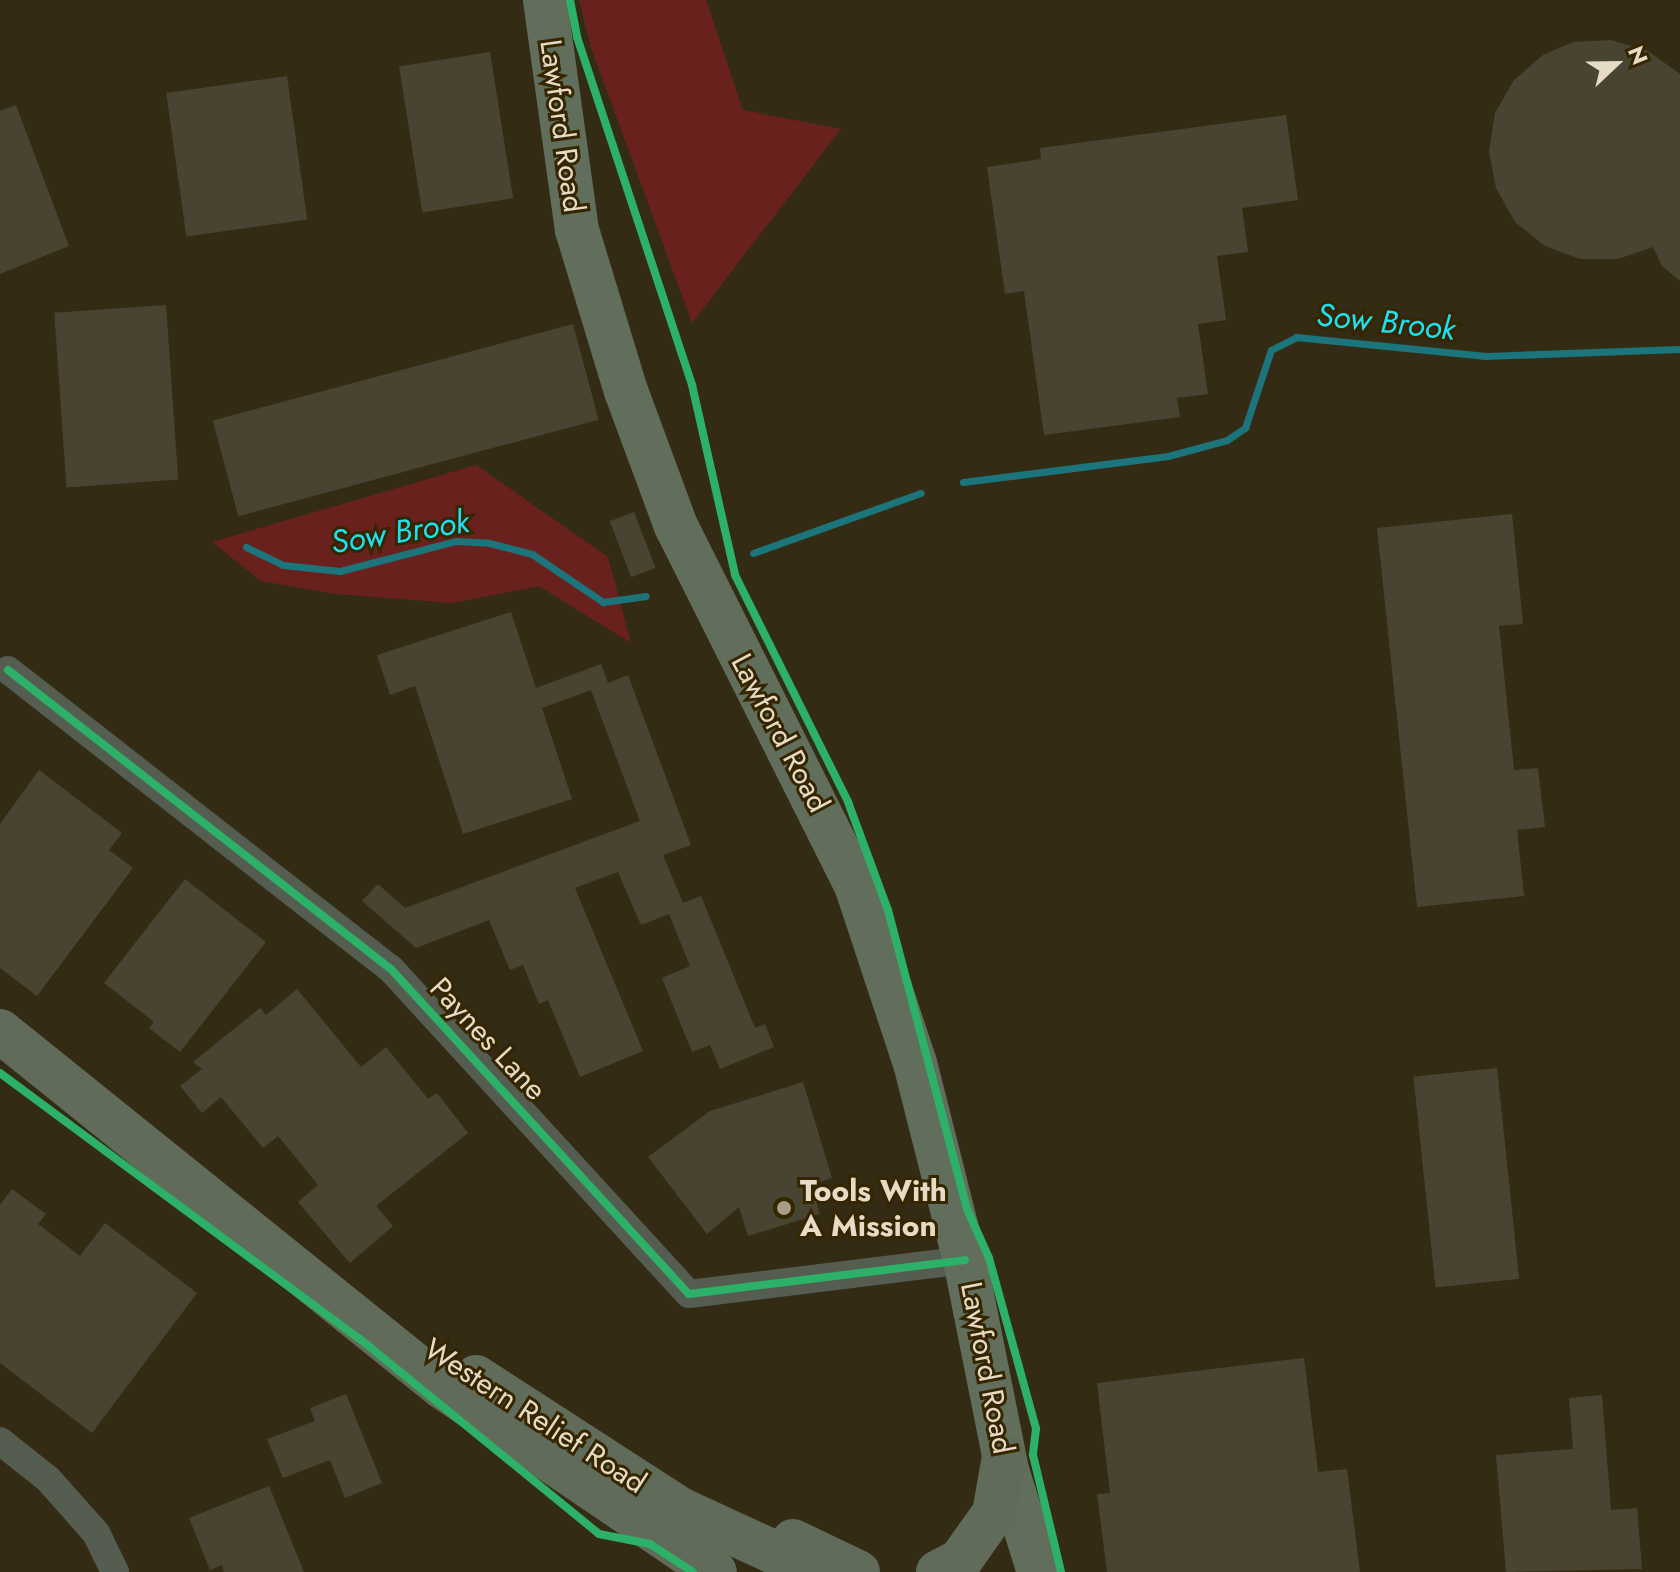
<!DOCTYPE html>
<style>
body{margin:0}
#map{position:relative;width:1680px;height:1572px;overflow:hidden;background:#342b15;font-family:Jost,sans-serif}
div>[style]{position:absolute}
[style*='--x']{left:calc(var(--x)*1px);top:calc(var(--y)*1px);width:calc(var(--w)*1px);rotate:calc(var(--a)*1deg)}
.green>*{inset:0;background:#69211e}
.stream>*{height:7px;margin:-3.5px;padding:0 3.5px;transform-origin:3.5px;border-radius:3.5px;background:#1b757b}
.building>*{inset:0;background:#494432;transform-origin:0 0}
.minor>*{height:28px;margin:-14px;padding:0 14px;transform-origin:14px;border-radius:14px;background:#555d50}
.primary>*{height:44px;margin:-22px;padding:0 22px;transform-origin:22px;border-radius:22px;background:#616e5c}
.trunk>*{height:44px;margin:-22px;padding:0 22px;transform-origin:22px;border-radius:22px;background:#606c59}
.cycleway>*{height:8px;margin:-4px;padding:0 4px;transform-origin:4px;border-radius:4px;background:#2db169}
.dots>*{width:22px;height:22px;translate:-50% -50%;box-sizing:border-box;border:4px solid #362600;border-radius:50%}
span{translate:-50% -50%;white-space:nowrap;text-align:center;line-height:1.15;-webkit-text-stroke:6px #362600;paint-order:stroke}
.street-label{font-size:30px;color:#e5dbc6}
.poi-label{font-size:30px;color:#e5dbc6;font-weight:700}
.left{translate:0 -50%;text-align:left}
.water-label{font-size:32px;color:#1de0f1;font-style:italic}
.north{position:absolute;left:1576px;top:24px;width:80px;height:80px;-webkit-text-stroke:6px #362600;paint-order:stroke;rotate:68deg;font-size:22px;font-weight:700;line-height:32px;text-align:center;color:#e5dbc6}
.north::after{content:'';display:block;margin:auto;width:28px;height:36px;background:#e5dbc6;clip-path:polygon(50% 0,100% 100%,50% 72%,0 100%)}
</style>
<div id="map">
<div class="green">
<div style="clip-path:polygon(579px 0,706px 0,743px 110px,841px 129px,692px 323px,590px 45px)"></div>
<div style="clip-path:polygon(476px 465px,608px 557px,631px 643px,539px 586px,452px 603px,336px 594px,261px 581px,212px 542px)"></div>
</div>
<div class="stream">
<div style="--x:963;--y:482;--w:207;--a:-7.2"></div>
<div style="--x:1168;--y:456;--w:61;--a:-15.2"></div>
<div style="--x:1227;--y:440;--w:22;--a:-34"></div>
<div style="--x:1245;--y:428;--w:82;--a:-71.6"></div>
<div style="--x:1271;--y:350;--w:28;--a:-27"></div>
<div style="--x:1296;--y:337;--w:191;--a:5.7"></div>
<div style="--x:1486;--y:356;--w:194;--a:-2.1"></div>
<div style="--x:246;--y:547;--w:41;--a:25.9"></div>
<div style="--x:283;--y:565;--w:57;--a:6"></div>
<div style="--x:340;--y:571;--w:120;--a:-14.5"></div>
<div style="--x:456;--y:541;--w:33;--a:3"></div>
<div style="--x:489;--y:543;--w:44;--a:14.3"></div>
<div style="--x:532;--y:554;--w:86;--a:34.1"></div>
<div style="--x:603;--y:602;--w:43;--a:-7.9"></div>
<div style="--x:753;--y:553;--w:178;--a:-19.7"></div>
</div>
<div class="building">
<div style="clip-path:polygon(1611px 40px,1648px 51px,1680px 74px,1680px 281px,1662px 266px,1653px 247px,1618px 259px,1580px 259px,1545px 246px,1515px 222px,1496px 188px,1489px 151px,1495px 113px,1514px 80px,1543px 55px,1573px 42px)"></div>
<div style="left:490px;top:52px;width:148px;height:92px;rotate:81deg"></div>
<div style="left:287px;top:76px;width:145px;height:122px;rotate:82deg"></div>
<div style="clip-path:polygon(16px 105px,69px 246px,0 274px,0 111px)"></div>
<div style="clip-path:polygon(1286px 115px,1298px 200px,1242px 208px,1248px 252px,1217px 256px,1226px 320px,1198px 324px,1208px 394px,1177px 398px,1180px 417px,1044px 435px,1024px 291px,1005px 294px,987px 167px,1041px 159px,1040px 148px)"></div>
<div style="left:166px;top:305px;width:175px;height:112px;rotate:86deg"></div>
<div style="left:573px;top:324px;width:99px;height:373px;rotate:75deg"></div>
<div style="left:634px;top:512px;width:60px;height:26px;rotate:69deg"></div>
<div style="clip-path:polygon(1512px 514px,1523px 624px,1499px 626px,1514px 770px,1538px 768px,1545px 827px,1517px 830px,1524px 896px,1417px 907px,1377px 528px)"></div>
<div style="clip-path:polygon(511px 612px,536px 688px,601px 664px,608px 683px,628px 675px,691px 845px,663px 855px,683px 903px,701px 896px,755px 1028px,765px 1024px,774px 1047px,720px 1069px,710px 1045px,692px 1052px,662px 978px,690px 966px,669px 914px,641px 925px,618px 872px,575px 888px,643px 1051px,580px 1077px,548px 1000px,539px 1004px,523px 965px,510px 970px,489px 920px,416px 948px,362px 901px,378px 884px,405px 908px,640px 821px,591px 690px,542px 708px,572px 799px,463px 834px,415px 686px,390px 695px,377px 655px)"></div>
<div style="clip-path:polygon(39px 770px,122px 833px,109px 850px,133px 868px,37px 996px,0 968px,0 824px)"></div>
<div style="clip-path:polygon(185px 879px,266px 942px,180px 1052px,149px 1028px,154px 1022px,104px 983px)"></div>
<div style="clip-path:polygon(297px 989px,361px 1067px,386px 1047px,428px 1099px,437px 1093px,468px 1133px,376px 1206px,393px 1226px,350px 1263px,298px 1202px,318px 1185px,278px 1136px,263px 1148px,221px 1097px,202px 1113px,180px 1086px,202px 1069px,193px 1062px,260px 1008px,266px 1015px)"></div>
<div style="left:1497px;top:1068px;width:212px;height:84px;rotate:84deg"></div>
<div style="clip-path:polygon(803px 1082px,832px 1178px,811px 1185px,820px 1214px,748px 1236px,739px 1207px,707px 1234px,648px 1157px,710px 1111px)"></div>
<div style="clip-path:polygon(12px 1189px,46px 1214px,38px 1224px,80px 1256px,105px 1223px,197px 1293px,92px 1433px,0 1363px,0 1205px)"></div>
<div style="clip-path:polygon(1304px 1358px,1318px 1472px,1347px 1469px,1360px 1572px,1107px 1572px,1097px 1494px,1110px 1493px,1097px 1383px)"></div>
<div style="clip-path:polygon(346px 1394px,382px 1483px,345px 1498px,330px 1460px,283px 1478px,267px 1439px,315px 1421px,310px 1408px)"></div>
<div style="clip-path:polygon(1602px 1395px,1611px 1510px,1637px 1508px,1642px 1569px,1506px 1572px,1496px 1455px,1573px 1449px,1569px 1398px)"></div>
<div style="clip-path:polygon(269px 1486px,304px 1572px,224px 1572px,222px 1565px,210px 1570px,189px 1518px)"></div>
</div>
<div class="minor">
<div style="--x:8;--y:670;--w:484;--a:38"></div>
<div style="--x:390;--y:968;--w:442;--a:47.5"></div>
<div style="--x:689;--y:1294;--w:278;--a:-7"></div>
<div style="--x:0;--y:1441;--w:61;--a:38.4"></div>
<div style="--x:48;--y:1479;--w:72;--a:48.4"></div>
<div style="--x:96;--y:1533;--w:43;--a:64"></div>
</div>
<div class="primary">
<div style="--x:545;--y:0;--w:232;--a:82.1"></div>
<div style="--x:577;--y:230;--w:168;--a:73.1"></div>
<div style="--x:626;--y:391;--w:144;--a:69.7"></div>
<div style="--x:676;--y:526;--w:402;--a:63.4"></div>
<div style="--x:856;--y:885;--w:188;--a:71.7"></div>
<div style="--x:915;--y:1063;--w:203;--a:75.8"></div>
<div style="--x:965;--y:1260;--w:214;--a:78.7"></div>
<div style="--x:1007;--y:1470;--w:107;--a:72.6"></div>
</div>
<div class="trunk">
<div style="--x:0;--y:1031;--w:566;--a:38.83"></div>
<div style="--x:441;--y:1386;--w:331;--a:34.2"></div>
<div style="--x:476;--y:1377;--w:243;--a:32.9"></div>
<div style="--x:680;--y:1509;--w:151;--a:24.7"></div>
<div style="--x:793;--y:1541;--w:72;--a:25.5"></div>
<div style="--x:938;--y:1572;--w:25;--a:-27"></div>
<div style="--x:960;--y:1561;--w:59;--a:-54.7"></div>
<div style="--x:994;--y:1513;--w:57;--a:-79.9"></div>
</div>
<div class="cycleway">
<div style="--x:570;--y:0;--w:38;--a:79"></div>
<div style="--x:577;--y:37;--w:367;--a:71.7"></div>
<div style="--x:692;--y:385;--w:195;--a:77.2"></div>
<div style="--x:735;--y:575;--w:254;--a:63.5"></div>
<div style="--x:848;--y:802;--w:115;--a:69.7"></div>
<div style="--x:888;--y:910;--w:309;--a:75.2"></div>
<div style="--x:967;--y:1209;--w:54;--a:65.8"></div>
<div style="--x:989;--y:1258;--w:177;--a:74.6"></div>
<div style="--x:1036;--y:1429;--w:26;--a:97"></div>
<div style="--x:1033;--y:1455;--w:120;--a:76.5"></div>
<div style="--x:8;--y:670;--w:484;--a:38"></div>
<div style="--x:390;--y:968;--w:442;--a:47.5"></div>
<div style="--x:689;--y:1294;--w:278;--a:-7"></div>
<div style="--x:0;--y:1073;--w:448;--a:36.5"></div>
<div style="--x:360;--y:1339;--w:308;--a:39.2"></div>
<div style="--x:599;--y:1534;--w:52;--a:11.1"></div>
<div style="--x:650;--y:1544;--w:51;--a:33.1"></div>
</div>
<div class="dots">
<div style="left:784px;top:1208px;background:#a79d88"></div>
</div>
<div class="street-label">
<span style="left:562px;top:126px;rotate:82deg">Lawford Road</span>
<span style="left:780px;top:733px;rotate:62deg">Lawford Road</span>
<span style="left:488px;top:1039px;rotate:47deg">Paynes Lane</span>
<span style="left:987px;top:1368px;rotate:79deg">Lawford Road</span>
<span style="left:535px;top:1416px;rotate:33deg">Western Relief Road</span>
</div>
<div class="poi-label">
<span class="left" style="left:800px;top:1208px">Tools With<br>A Mission</span>
</div>
<div class="water-label">
<span style="left:1386px;top:322px;rotate:6deg">Sow Brook</span>
<span style="left:400px;top:532px;rotate:-9deg">Sow Brook</span>
</div>
<div class="north">N</div>
</div>
